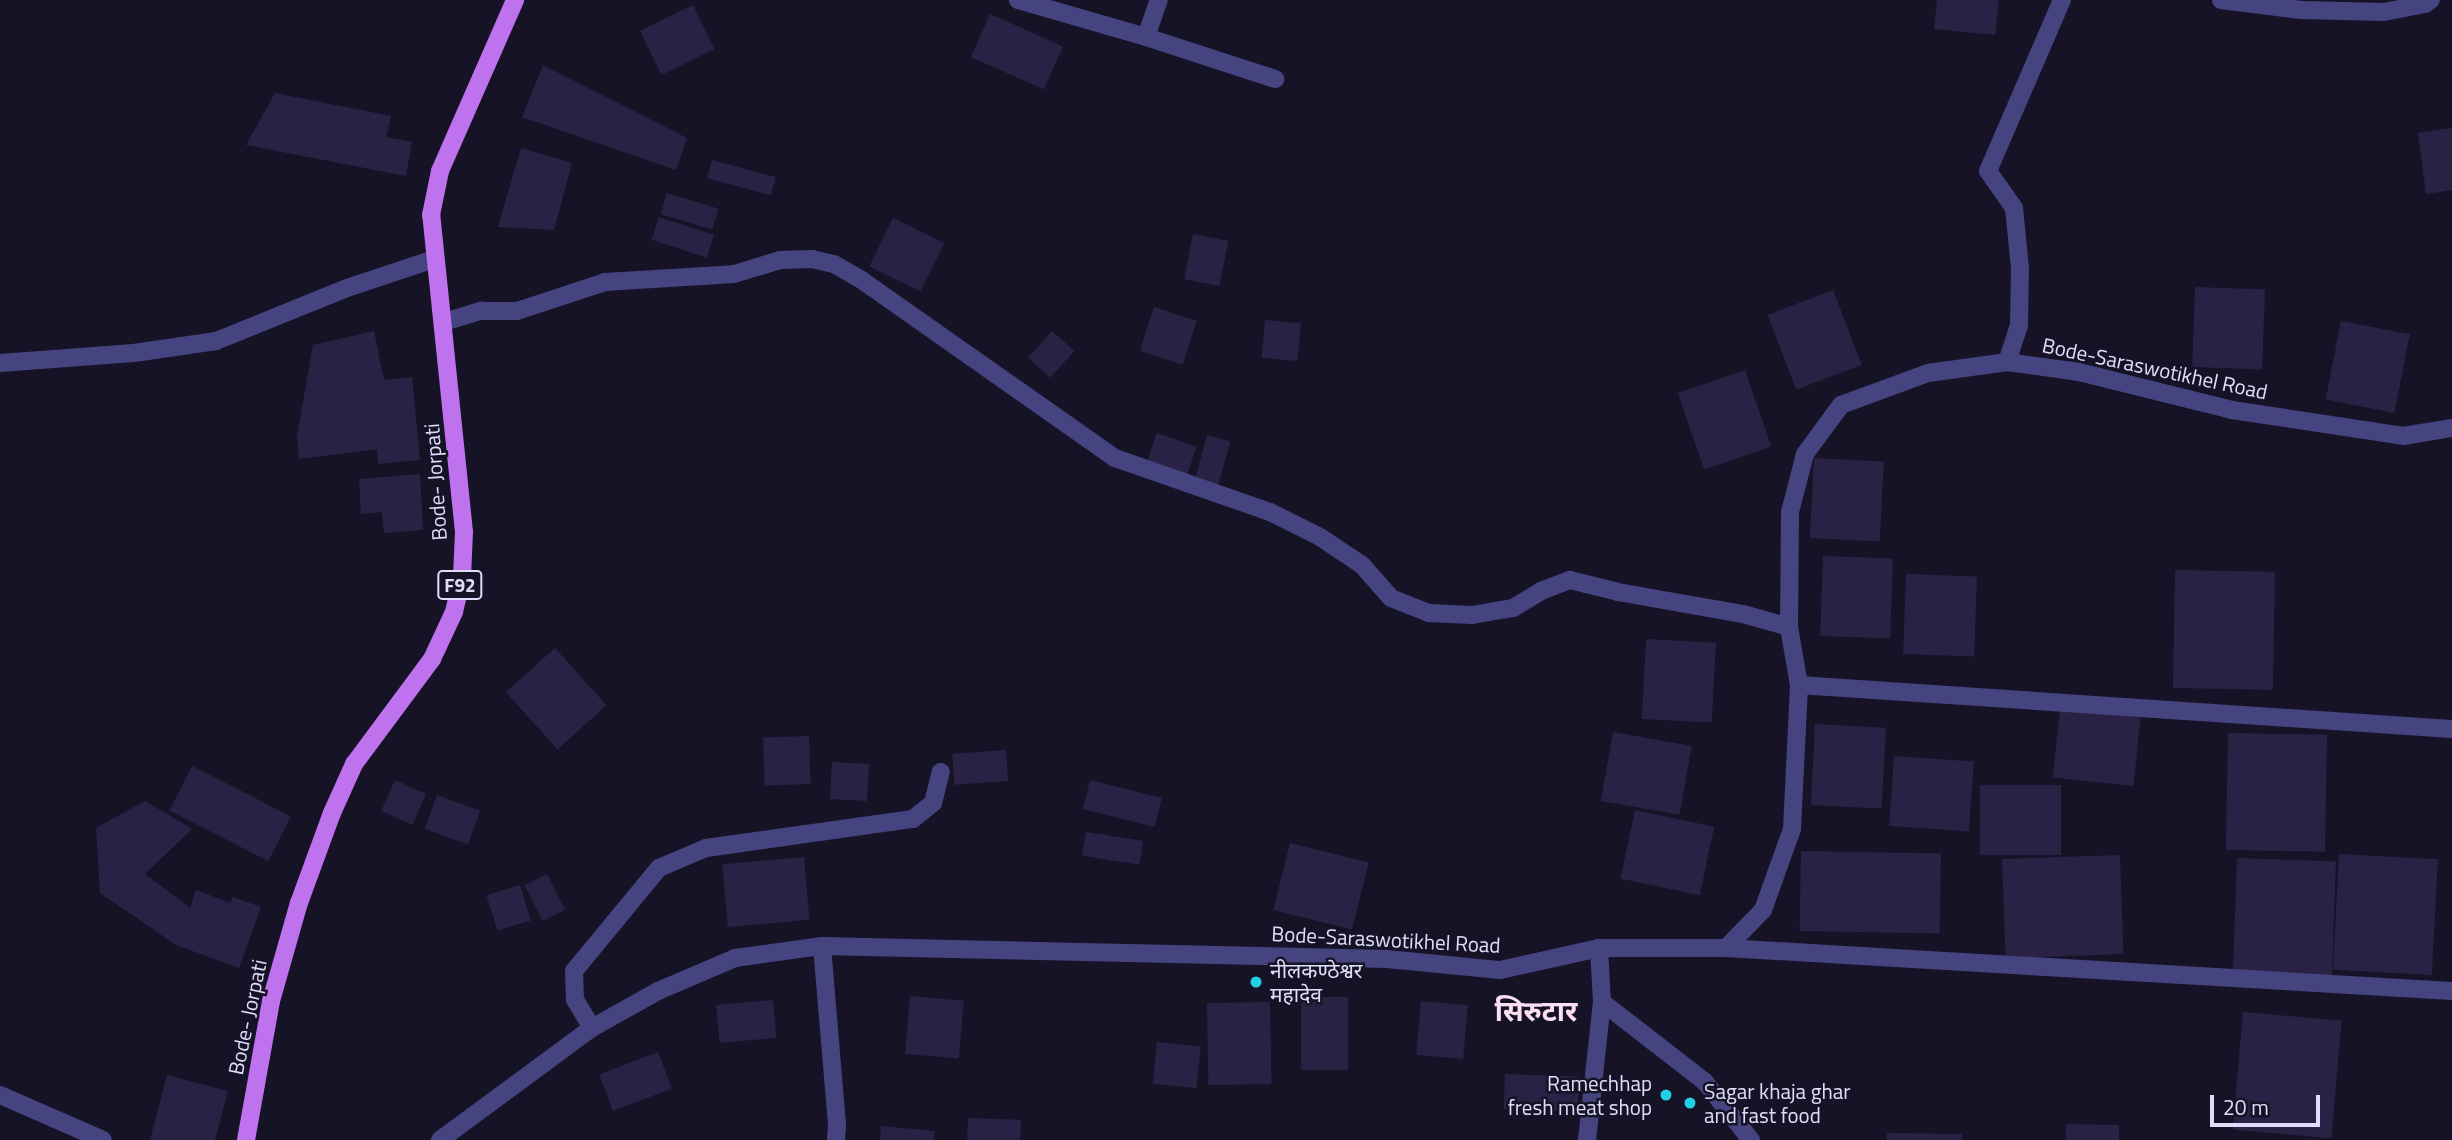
<!DOCTYPE html>
<meta charset="utf-8">
<style>
body{margin:0}
#map{position:relative;width:2452px;height:1140px;overflow:hidden;background:#161327;font-family:"Titillium Web","Noto Sans Devanagari",sans-serif}
div>[style]{position:absolute}
[style*='--x']{left:calc(var(--x)*1px);top:calc(var(--y)*1px);width:calc(var(--w)*1px);rotate:calc(var(--a)*1deg)}
.building>*{inset:0;background:#292245;transform-origin:0 0}
.minor>*{height:18px;margin:-9px;padding:0 9px;transform-origin:9px;border-radius:9px;background:#464480}
.major>*{height:18px;margin:-9px;padding:0 9px;transform-origin:9px;border-radius:9px;background:#be72ed}
.dots>*{width:19px;height:19px;translate:-50% -50%;box-sizing:border-box;border:4px solid #161327;border-radius:50%}
span{translate:-50% -50%;white-space:nowrap;text-align:center;line-height:1.15;-webkit-text-stroke:5px #161327;paint-order:stroke}
.shield-label span{padding:2px 5px;background:#161327;border:2px solid;border-radius:5px;-webkit-text-stroke-width:0}
.shield-label{font-size:19px;color:#e0ddfb;font-weight:700}
.street-label{font-size:21px;color:#e0ddfb}
.poi-label{font-size:21px;color:#e0ddfb}
.left{translate:0 -50%;text-align:left}
.right{translate:-100% -50%;text-align:right}
.district-label{font-size:28px;color:#fbdff1;font-weight:700}
.scale{position:absolute;left:2210px;top:1095px;width:110px;height:32px;box-sizing:border-box;border:4px solid #e0ddfb;border-top:0;padding-left:9px;font-size:21px;line-height:24px;white-space:nowrap;color:#e0ddfb;-webkit-text-stroke:5px #161327;paint-order:stroke}
</style>
<div id="map">
<div class="building">
<div style="clip-path:polygon(1937px 0,1999px 0,1995px 35px,1934px 29px)"></div>
<div style="left:693px;top:5px;width:49px;height:59px;rotate:64deg"></div>
<div style="left:990px;top:14px;width:80px;height:47px;rotate:24deg"></div>
<div style="clip-path:polygon(543px 65px,687px 138px,676px 170px,522px 117px)"></div>
<div style="clip-path:polygon(275px 93px,391px 116px,386px 137px,412px 142px,406px 176px,246px 145px)"></div>
<div style="clip-path:polygon(2452px 128px,2452px 190px,2426px 194px,2418px 133px)"></div>
<div style="clip-path:polygon(521px 148px,572px 163px,554px 230px,498px 227px)"></div>
<div style="left:712px;top:160px;width:66px;height:19px;rotate:15deg"></div>
<div style="left:667px;top:193px;width:54px;height:22px;rotate:17deg"></div>
<div style="left:659px;top:217px;width:58px;height:24px;rotate:18deg"></div>
<div style="left:893px;top:218px;width:57px;height:54px;rotate:26deg"></div>
<div style="left:1193px;top:234px;width:36px;height:46px;rotate:11deg"></div>
<div style="left:2195px;top:287px;width:70px;height:80px;rotate:2deg"></div>
<div style="left:1833px;top:290px;width:80px;height:70px;rotate:69deg"></div>
<div style="left:1154px;top:307px;width:45px;height:46px;rotate:18deg"></div>
<div style="left:1265px;top:320px;width:36px;height:38px;rotate:5deg"></div>
<div style="left:2341px;top:321px;width:70px;height:80px;rotate:11deg"></div>
<div style="clip-path:polygon(374px 331px,384px 380px,412px 377px,420px 460px,378px 464px,377px 449px,299px 459px,297px 436px,313px 345px)"></div>
<div style="left:1052px;top:331px;width:30px;height:36px;rotate:42deg"></div>
<div style="left:1745px;top:370px;width:81px;height:71px;rotate:71deg"></div>
<div style="left:1157px;top:433px;width:42px;height:33px;rotate:19deg"></div>
<div style="left:1207px;top:435px;width:24px;height:45px;rotate:15deg"></div>
<div style="left:1814px;top:458px;width:70px;height:80px;rotate:3deg"></div>
<div style="clip-path:polygon(420px 474px,423px 530px,384px 533px,382px 512px,361px 514px,359px 479px)"></div>
<div style="left:1823px;top:556px;width:70px;height:80px;rotate:2deg"></div>
<div style="left:2175px;top:570px;width:100px;height:118px;rotate:1deg"></div>
<div style="left:1906px;top:574px;width:71px;height:80px;rotate:2deg"></div>
<div style="left:1646px;top:639px;width:70px;height:80px;rotate:3deg"></div>
<div style="left:555px;top:648px;width:77px;height:66px;rotate:48deg"></div>
<div style="left:2060px;top:709px;width:81px;height:69px;rotate:6deg"></div>
<div style="left:1815px;top:724px;width:71px;height:81px;rotate:3deg"></div>
<div style="left:1613px;top:732px;width:80px;height:70px;rotate:10deg"></div>
<div style="left:2228px;top:733px;width:99px;height:117px;rotate:1deg"></div>
<div style="left:809px;top:736px;width:48px;height:46px;rotate:88deg"></div>
<div style="left:1006px;top:750px;width:31px;height:54px;rotate:86deg"></div>
<div style="left:1894px;top:756px;width:80px;height:70px;rotate:4deg"></div>
<div style="left:832px;top:762px;width:37px;height:37px;rotate:3deg"></div>
<div style="left:192px;top:766px;width:111px;height:50px;rotate:27deg"></div>
<div style="left:395px;top:780px;width:34px;height:34px;rotate:24deg"></div>
<div style="left:1090px;top:780px;width:74px;height:30px;rotate:14deg"></div>
<div style="left:1980px;top:785px;width:81px;height:70px"></div>
<div style="left:437px;top:795px;width:46px;height:36px;rotate:20deg"></div>
<div style="clip-path:polygon(145px 801px,192px 829px,145px 874px,190px 908px,196px 890px,230px 903px,233px 897px,261px 907px,239px 968px,176px 945px,100px 893px,96px 828px)"></div>
<div style="left:1635px;top:810px;width:81px;height:70px;rotate:12deg"></div>
<div style="left:1086px;top:832px;width:58px;height:24px;rotate:9deg"></div>
<div style="left:1290px;top:843px;width:81px;height:69px;rotate:14deg"></div>
<div style="left:1801px;top:851px;width:140px;height:80px;rotate:1deg"></div>
<div style="left:2339px;top:854px;width:99px;height:116px;rotate:3deg"></div>
<div style="left:2120px;top:855px;width:99px;height:118px;rotate:88deg"></div>
<div style="left:804px;top:857px;width:63px;height:82px;rotate:85deg"></div>
<div style="left:2237px;top:858px;width:99px;height:118px;rotate:2deg"></div>
<div style="left:547px;top:874px;width:40px;height:25px;rotate:63deg"></div>
<div style="left:520px;top:885px;width:37px;height:35px;rotate:73deg"></div>
<div style="left:910px;top:996px;width:54px;height:58px;rotate:5deg"></div>
<div style="left:1301px;top:997px;width:47px;height:73px"></div>
<div style="left:773px;top:1000px;width:38px;height:57px;rotate:85deg"></div>
<div style="left:1421px;top:1001px;width:47px;height:54px;rotate:5deg"></div>
<div style="left:1270px;top:1002px;width:82px;height:63px;rotate:89deg"></div>
<div style="left:2243px;top:1012px;width:99px;height:118px;rotate:5deg"></div>
<div style="left:1157px;top:1042px;width:44px;height:42px;rotate:6deg"></div>
<div style="left:658px;top:1052px;width:39px;height:63px;rotate:69deg"></div>
<div style="left:1505px;top:1074px;width:74px;height:35px;rotate:2deg"></div>
<div style="clip-path:polygon(167px 1075px,228px 1091px,215px 1140px,150px 1140px)"></div>
<div style="left:968px;top:1118px;width:53px;height:22px;rotate:2deg"></div>
<div style="left:2066px;top:1124px;width:53px;height:16px;rotate:1deg"></div>
<div style="clip-path:polygon(881px 1126px,935px 1131px,934px 1140px,880px 1140px)"></div>
<div style="clip-path:polygon(1887px 1133px,1962px 1134px,1962px 1140px,1887px 1140px)"></div>
</div>
<div class="minor">
<div style="--x:1018;--y:0;--w:133;--a:16.1"></div>
<div style="--x:1146;--y:37;--w:136;--a:18"></div>
<div style="--x:2221;--y:0;--w:81;--a:7.1"></div>
<div style="--x:2301;--y:10;--w:83;--a:1.4"></div>
<div style="--x:2384;--y:12;--w:42;--a:-11"></div>
<div style="--x:2425;--y:4;--w:7;--a:-34"></div>
<div style="--x:1146;--y:37;--w:39;--a:-71"></div>
<div style="--x:444;--y:322;--w:39;--a:-17"></div>
<div style="--x:481;--y:311;--w:36;--a:0"></div>
<div style="--x:517;--y:311;--w:93;--a:-18.2"></div>
<div style="--x:605;--y:282;--w:129;--a:-3.5"></div>
<div style="--x:734;--y:274;--w:48;--a:-16.9"></div>
<div style="--x:780;--y:260;--w:32;--a:-2"></div>
<div style="--x:812;--y:259;--w:23;--a:13"></div>
<div style="--x:834;--y:264;--w:34;--a:30"></div>
<div style="--x:863;--y:281;--w:308;--a:35.1"></div>
<div style="--x:1115;--y:458;--w:164;--a:19.2"></div>
<div style="--x:1270;--y:512;--w:56;--a:26.6"></div>
<div style="--x:1320;--y:537;--w:50;--a:33.7"></div>
<div style="--x:1362;--y:565;--w:44;--a:48.7"></div>
<div style="--x:1391;--y:598;--w:41;--a:21.5"></div>
<div style="--x:1429;--y:613;--w:43;--a:2.7"></div>
<div style="--x:1472;--y:615;--w:42;--a:-9.7"></div>
<div style="--x:1513;--y:608;--w:33;--a:-31"></div>
<div style="--x:1541;--y:591;--w:31;--a:-21"></div>
<div style="--x:1570;--y:580;--w:49;--a:14"></div>
<div style="--x:1618;--y:592;--w:127;--a:10"></div>
<div style="--x:1743;--y:614;--w:48;--a:15.8"></div>
<div style="--x:2007;--y:362;--w:39;--a:-72"></div>
<div style="--x:2019;--y:325;--w:57;--a:-89"></div>
<div style="--x:2020;--y:268;--w:60;--a:-95.7"></div>
<div style="--x:2014;--y:208;--w:45;--a:-125.1"></div>
<div style="--x:1988;--y:171;--w:186;--a:-66.6"></div>
<div style="--x:0;--y:363;--w:134;--a:-4.3"></div>
<div style="--x:134;--y:353;--w:83;--a:-8.3"></div>
<div style="--x:216;--y:341;--w:141;--a:-22"></div>
<div style="--x:347;--y:288;--w:92;--a:-18.4"></div>
<div style="--x:1799;--y:685;--w:654;--a:3.85"></div>
<div style="--x:822;--y:946;--w:181;--a:85.2"></div>
<div style="--x:837;--y:1126;--w:14;--a:94"></div>
<div style="--x:1726;--y:948;--w:727;--a:3.39"></div>
<div style="--x:1602;--y:1002;--w:130;--a:37.8"></div>
<div style="--x:1705;--y:1082;--w:74;--a:51.6"></div>
<div style="--x:592;--y:1028;--w:33;--a:-121"></div>
<div style="--x:575;--y:1000;--w:29;--a:-92"></div>
<div style="--x:574;--y:971;--w:134;--a:-50.5"></div>
<div style="--x:659;--y:868;--w:51;--a:-23.1"></div>
<div style="--x:706;--y:848;--w:209;--a:-8"></div>
<div style="--x:913;--y:819;--w:26;--a:-39"></div>
<div style="--x:933;--y:803;--w:32;--a:-76"></div>
<div style="--x:0;--y:1095;--w:112;--a:23.6"></div>
<div style="--x:440;--y:1140;--w:189;--a:-36.4"></div>
<div style="--x:592;--y:1028;--w:76;--a:-29.3"></div>
<div style="--x:658;--y:991;--w:84;--a:-23.2"></div>
<div style="--x:735;--y:958;--w:88;--a:-7.9"></div>
<div style="--x:822;--y:946;--w:565;--a:1.32"></div>
<div style="--x:1387;--y:959;--w:114;--a:5.6"></div>
<div style="--x:1500;--y:970;--w:101;--a:-12.5"></div>
<div style="--x:1599;--y:948;--w:127;--a:0"></div>
<div style="--x:1726;--y:948;--w:53;--a:-45.8"></div>
<div style="--x:1763;--y:910;--w:86;--a:-70.3"></div>
<div style="--x:1792;--y:829;--w:144;--a:-87.2"></div>
<div style="--x:1799;--y:685;--w:59;--a:-99.8"></div>
<div style="--x:1789;--y:627;--w:115;--a:-89.5"></div>
<div style="--x:1790;--y:512;--w:60;--a:-75.5"></div>
<div style="--x:1805;--y:454;--w:61;--a:-53.7"></div>
<div style="--x:1841;--y:405;--w:93;--a:-20.2"></div>
<div style="--x:1928;--y:373;--w:80;--a:-7.9"></div>
<div style="--x:2007;--y:362;--w:73;--a:7.9"></div>
<div style="--x:2079;--y:372;--w:158;--a:13.9"></div>
<div style="--x:2232;--y:410;--w:173;--a:8.6"></div>
<div style="--x:2403;--y:436;--w:50;--a:-9.3"></div>
<div style="--x:1587;--y:1140;--w:139;--a:-83.8"></div>
<div style="--x:1602;--y:1002;--w:54;--a:-93.2"></div>
</div>
<div class="major">
<div style="--x:246;--y:1140;--w:141;--a:-79.8"></div>
<div style="--x:271;--y:1001;--w:102;--a:-74.1"></div>
<div style="--x:299;--y:903;--w:96;--a:-69.9"></div>
<div style="--x:332;--y:813;--w:54;--a:-65.8"></div>
<div style="--x:354;--y:764;--w:131;--a:-53.4"></div>
<div style="--x:432;--y:659;--w:52;--a:-64.9"></div>
<div style="--x:454;--y:612;--w:36;--a:-77"></div>
<div style="--x:462;--y:577;--w:45;--a:-87.5"></div>
<div style="--x:464;--y:532;--w:319;--a:-95.9"></div>
<div style="--x:431;--y:215;--w:45;--a:-78.4"></div>
<div style="--x:440;--y:171;--w:187;--a:-66.3"></div>
</div>
<div class="dots">
<div style="left:1256px;top:982px;background:#21d1e3"></div>
<div style="left:1666px;top:1095px;background:#21d1e3"></div>
<div style="left:1690px;top:1103px;background:#21d1e3"></div>
</div>
<div class="shield-label">
<span style="left:460px;top:585px">F92</span>
</div>
<div class="street-label">
<span style="left:2155px;top:368px;rotate:12deg">Bode-Saraswotikhel Road</span>
<span style="left:435px;top:482px;rotate:-94deg">Bode- Jorpati</span>
<span style="left:1386px;top:939px;rotate:3deg">Bode-Saraswotikhel Road</span>
<span style="left:247px;top:1017px;rotate:-78deg">Bode- Jorpati</span>
</div>
<div class="poi-label">
<span class="left" style="left:1270px;top:982px">नीलकण्ठेश्वर<br>महादेव</span>
<span class="right" style="left:1652px;top:1095px">Ramechhap<br>fresh meat shop</span>
<span class="left" style="left:1704px;top:1103px">Sagar khaja ghar<br>and fast food</span>
</div>
<div class="district-label">
<span style="left:1536px;top:1011px">सिरुटार</span>
</div>
<div class="scale">20 m</div>
</div>
